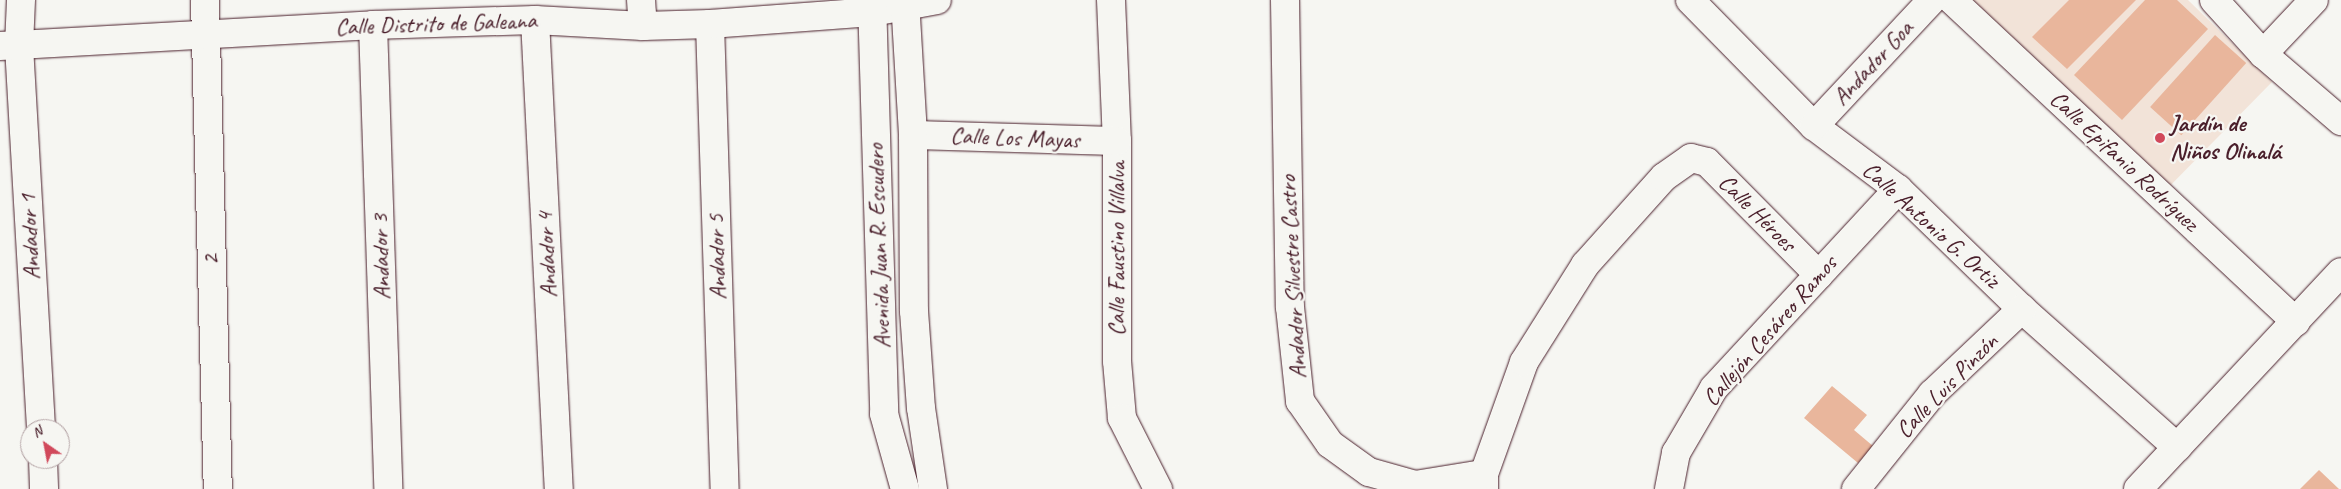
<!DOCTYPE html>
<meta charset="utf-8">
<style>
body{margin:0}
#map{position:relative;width:2341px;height:489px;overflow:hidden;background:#f6f6f2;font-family:Caveat,sans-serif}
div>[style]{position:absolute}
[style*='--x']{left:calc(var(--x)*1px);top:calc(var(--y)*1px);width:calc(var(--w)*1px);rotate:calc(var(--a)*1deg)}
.built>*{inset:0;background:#f2e3d8}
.building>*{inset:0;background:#e9b69c;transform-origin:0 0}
.roads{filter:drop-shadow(0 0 1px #4a1f2b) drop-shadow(0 0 1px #4a1f2b)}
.minor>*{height:28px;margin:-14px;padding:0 14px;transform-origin:14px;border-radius:14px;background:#f6f6f2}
.major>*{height:28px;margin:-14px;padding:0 14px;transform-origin:14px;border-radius:14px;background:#f6f6f2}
.dots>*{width:14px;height:14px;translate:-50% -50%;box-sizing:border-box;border:2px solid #f6f6f2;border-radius:50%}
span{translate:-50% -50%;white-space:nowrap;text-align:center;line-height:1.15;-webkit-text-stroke:4.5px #f6f6f2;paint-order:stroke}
.street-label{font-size:24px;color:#4a1f2b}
.poi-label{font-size:24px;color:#4a1f2b;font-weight:700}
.left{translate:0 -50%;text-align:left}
.north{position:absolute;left:20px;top:419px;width:50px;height:50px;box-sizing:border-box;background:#f6f6f2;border:1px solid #b1a0a2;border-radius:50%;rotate:327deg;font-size:14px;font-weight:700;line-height:20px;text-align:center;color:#4a1f2b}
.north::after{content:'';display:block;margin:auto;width:18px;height:22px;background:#d1495b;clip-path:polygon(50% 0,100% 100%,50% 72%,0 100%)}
</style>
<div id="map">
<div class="built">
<div style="clip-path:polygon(1963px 0,2188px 0,2272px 82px,2161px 195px)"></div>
</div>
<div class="building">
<div style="clip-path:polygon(2069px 0,2136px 0,2067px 69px,2032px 37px)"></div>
<div style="clip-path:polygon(2145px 0,2177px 0,2208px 29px,2122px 120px,2074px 75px)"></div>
<div style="left:2215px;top:35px;width:42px;height:97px;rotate:42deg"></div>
<div style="clip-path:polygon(1832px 386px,1867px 415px,1854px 430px,1873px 446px,1858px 463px,1804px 418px)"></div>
<div style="clip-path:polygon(2319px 470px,2339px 489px,2300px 489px)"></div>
</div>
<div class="roads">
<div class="minor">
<div style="--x:21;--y:0;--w:46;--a:92.5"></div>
<div style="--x:19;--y:46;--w:384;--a:86.7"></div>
<div style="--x:205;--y:0;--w:489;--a:88.5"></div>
<div style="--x:641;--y:0;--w:26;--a:86"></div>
<div style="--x:1111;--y:0;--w:141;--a:87.6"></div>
<div style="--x:1117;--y:141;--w:220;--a:90"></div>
<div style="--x:1117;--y:361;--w:57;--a:85"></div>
<div style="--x:1122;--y:418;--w:80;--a:63.1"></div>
<div style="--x:1285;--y:0;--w:307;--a:89.1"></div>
<div style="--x:1290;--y:307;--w:95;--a:83.9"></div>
<div style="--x:1300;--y:401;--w:52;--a:55.1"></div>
<div style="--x:1330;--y:444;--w:48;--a:35.7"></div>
<div style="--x:1369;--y:472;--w:48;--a:15.8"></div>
<div style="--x:1415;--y:485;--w:70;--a:-9.1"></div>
<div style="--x:1690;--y:0;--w:177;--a:45.5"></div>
<div style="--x:1814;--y:126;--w:105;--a:36.9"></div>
<div style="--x:1898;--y:189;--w:173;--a:44.1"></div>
<div style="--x:2022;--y:309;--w:208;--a:41.7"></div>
<div style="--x:1952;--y:0;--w:471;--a:43.1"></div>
<div style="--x:2214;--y:0;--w:73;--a:47.8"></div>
<div style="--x:2263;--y:54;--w:103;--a:40.7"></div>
<div style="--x:535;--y:20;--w:470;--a:87.1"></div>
<div style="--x:710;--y:24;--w:465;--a:88.2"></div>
<div style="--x:373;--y:25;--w:464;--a:88.1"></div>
<div style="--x:0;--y:46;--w:374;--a:-3.2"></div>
<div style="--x:373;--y:25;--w:162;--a:-1.8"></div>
<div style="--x:535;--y:20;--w:108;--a:3.2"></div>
<div style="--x:643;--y:26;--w:67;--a:-1.7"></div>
<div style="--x:710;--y:24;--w:163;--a:-4.2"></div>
<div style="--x:873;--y:12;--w:65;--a:-10.6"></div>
<div style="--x:2263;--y:54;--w:74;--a:-46.6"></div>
<div style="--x:1814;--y:126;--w:173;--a:-46.9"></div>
<div style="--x:913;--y:135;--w:204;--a:1.7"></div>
<div style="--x:43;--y:459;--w:30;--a:88"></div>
<div style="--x:1484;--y:489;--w:15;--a:-90"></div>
<div style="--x:1484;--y:474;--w:119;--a:-70.3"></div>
<div style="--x:1524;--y:362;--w:115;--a:-57.8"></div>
<div style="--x:1585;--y:265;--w:118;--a:-48.1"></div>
<div style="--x:1664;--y:177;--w:33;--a:-35"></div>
<div style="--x:1691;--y:158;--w:16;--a:14"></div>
<div style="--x:1707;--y:162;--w:159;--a:45.3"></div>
<div style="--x:1669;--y:489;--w:37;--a:-79"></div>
<div style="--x:1676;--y:453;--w:75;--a:-59.7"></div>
<div style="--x:1714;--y:388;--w:271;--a:-47.2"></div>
<div style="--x:1856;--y:489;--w:122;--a:-51.3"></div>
<div style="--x:1932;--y:394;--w:124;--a:-43.4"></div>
</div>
<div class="major">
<div style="--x:872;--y:0;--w:414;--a:88.3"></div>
<div style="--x:884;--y:414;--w:78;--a:74.4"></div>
<div style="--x:905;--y:0;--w:135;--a:86.6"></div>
<div style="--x:913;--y:135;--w:176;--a:89.7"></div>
<div style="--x:914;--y:311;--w:97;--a:85.9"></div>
<div style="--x:921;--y:408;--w:82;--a:81.6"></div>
<div style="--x:2138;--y:489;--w:297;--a:-46.9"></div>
</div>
</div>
<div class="dots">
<div style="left:2160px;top:138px;background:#d1495b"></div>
</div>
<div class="street-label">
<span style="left:436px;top:24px;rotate:-2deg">Calle Distrito de Galeana</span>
<span style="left:1873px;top:63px;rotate:-47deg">Andador Goa</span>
<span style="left:1015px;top:138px;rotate:2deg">Calle Los Mayas</span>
<span style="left:2124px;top:161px;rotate:43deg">Calle Epifanio Rodríguez</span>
<span style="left:1757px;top:213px;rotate:45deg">Calle Héroes</span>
<span style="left:1931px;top:225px;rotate:42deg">Calle Antonio G. Ortiz</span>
<span style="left:30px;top:237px;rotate:-93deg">Andador 1</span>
<span style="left:879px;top:246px;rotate:-92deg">Avenida Juan R. Escudero</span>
<span style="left:1117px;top:249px;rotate:-90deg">Calle Faustino Villalva</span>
<span style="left:547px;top:255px;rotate:-93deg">Andador 4</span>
<span style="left:381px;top:257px;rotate:-92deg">Andador 3</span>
<span style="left:717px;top:257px;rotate:-92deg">Andador 5</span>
<span style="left:211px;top:260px;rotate:-92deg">2</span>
<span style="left:1293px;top:277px;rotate:-93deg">Andador Silvestre Castro</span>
<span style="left:1770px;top:331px;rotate:-49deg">Callejón Cesáreo Ramos</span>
<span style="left:1947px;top:386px;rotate:-46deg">Calle Luis Pinzón</span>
</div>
<div class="poi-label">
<span class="left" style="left:2170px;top:138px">Jardín de<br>Niños Olinalá</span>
</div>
<div class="north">N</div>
</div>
